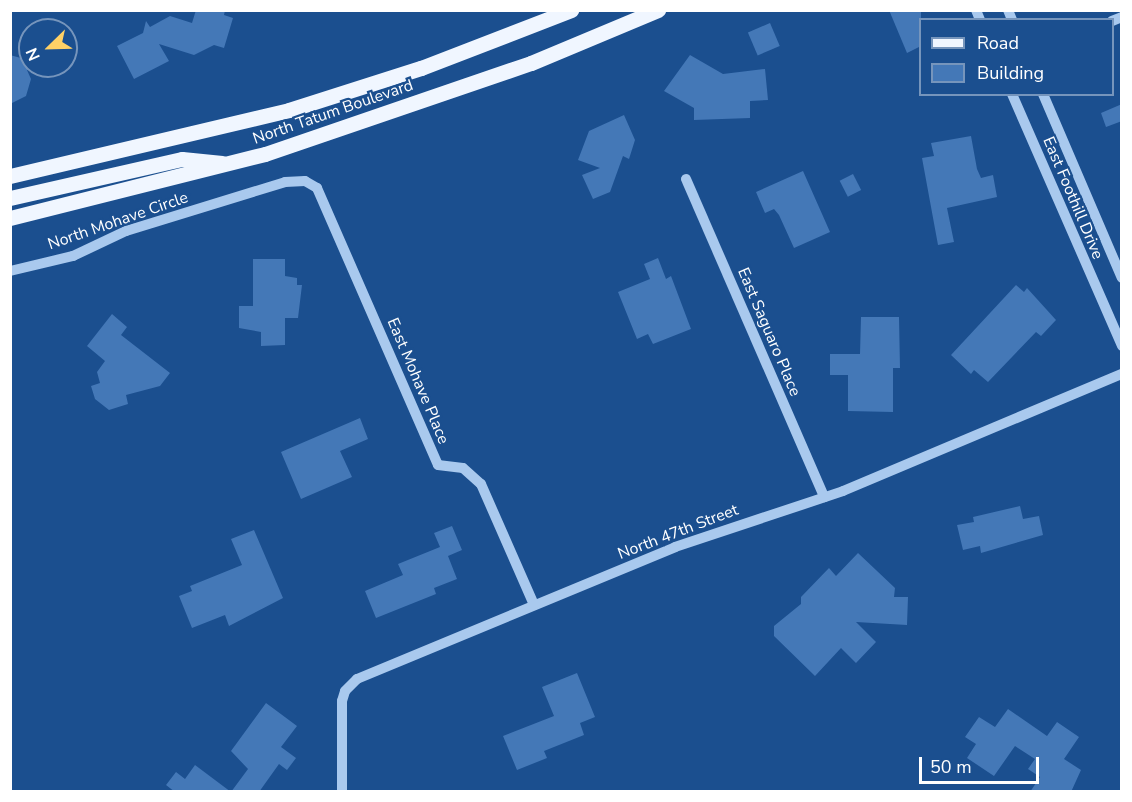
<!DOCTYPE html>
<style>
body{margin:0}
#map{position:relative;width:1132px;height:802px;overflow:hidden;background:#1b4f8f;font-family:"Nunito Sans",sans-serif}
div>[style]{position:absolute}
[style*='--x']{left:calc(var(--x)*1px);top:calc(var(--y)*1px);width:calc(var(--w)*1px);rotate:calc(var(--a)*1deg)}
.building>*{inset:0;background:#4478b7;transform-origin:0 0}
.minor>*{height:10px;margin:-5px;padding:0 5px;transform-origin:5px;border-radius:5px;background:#a9c9ee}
.major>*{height:15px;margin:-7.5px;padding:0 7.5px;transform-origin:7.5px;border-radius:7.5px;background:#f0f6ff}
span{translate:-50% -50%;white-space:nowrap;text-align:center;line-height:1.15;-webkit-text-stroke:4.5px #1b4f8f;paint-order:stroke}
.street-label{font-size:16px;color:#fff}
.frame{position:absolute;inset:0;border:12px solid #fff;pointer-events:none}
.legend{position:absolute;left:919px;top:18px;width:195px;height:78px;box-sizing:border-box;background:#1b4f8f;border:2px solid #7695bc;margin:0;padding:8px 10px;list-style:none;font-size:18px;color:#fff}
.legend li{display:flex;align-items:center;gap:12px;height:30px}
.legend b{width:30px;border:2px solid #7695bc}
.north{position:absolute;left:18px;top:18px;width:60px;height:60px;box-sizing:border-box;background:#1b4f8f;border:2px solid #7695bc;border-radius:50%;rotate:247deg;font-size:16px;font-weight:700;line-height:24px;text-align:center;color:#fff}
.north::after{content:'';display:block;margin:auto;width:21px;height:27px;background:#ffd166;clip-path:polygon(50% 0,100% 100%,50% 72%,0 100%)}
.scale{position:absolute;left:919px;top:757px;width:120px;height:27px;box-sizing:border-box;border:3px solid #fff;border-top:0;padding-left:8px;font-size:18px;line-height:21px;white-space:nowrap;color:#fff;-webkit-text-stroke:4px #1b4f8f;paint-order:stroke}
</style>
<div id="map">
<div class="building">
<div style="clip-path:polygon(196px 10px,225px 10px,224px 15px,233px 18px,224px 48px,214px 45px,194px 55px,159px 44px,169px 61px,134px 79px,117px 46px,143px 33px,146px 21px,150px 27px,170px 16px,192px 23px)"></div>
<div style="clip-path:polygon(889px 10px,921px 10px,921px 46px,907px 53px)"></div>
<div style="left:770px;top:23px;width:25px;height:24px;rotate:67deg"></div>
<div style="clip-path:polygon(10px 55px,28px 60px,32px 68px,27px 70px,31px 79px,26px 96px,10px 104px)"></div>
<div style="clip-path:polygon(690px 55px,723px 74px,765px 69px,768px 100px,750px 101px,750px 118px,694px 120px,694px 108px,664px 91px)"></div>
<div style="clip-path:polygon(1122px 104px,1122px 121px,1106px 127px,1101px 113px)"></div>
<div style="clip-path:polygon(624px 115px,635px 140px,629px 159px,623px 156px,610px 192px,593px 199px,582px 175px,600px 168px,578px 160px,589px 131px)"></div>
<div style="clip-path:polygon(971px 136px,977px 169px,981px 178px,993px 175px,997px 197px,947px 208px,954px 242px,938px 245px,922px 158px,934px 156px,931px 143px)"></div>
<div style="clip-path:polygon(803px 171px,830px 232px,794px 248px,779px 215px,774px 209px,765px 213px,756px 192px)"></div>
<div style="left:853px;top:174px;width:18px;height:15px;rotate:63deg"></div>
<div style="clip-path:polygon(658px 258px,666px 279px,671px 276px,691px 329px,653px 344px,648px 334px,637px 339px,618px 292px,650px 279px,644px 264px)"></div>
<div style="clip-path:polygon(253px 259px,285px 259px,285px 276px,297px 278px,297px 285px,302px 285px,298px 318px,285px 318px,285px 345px,261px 346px,261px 332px,239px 328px,239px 306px,253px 306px)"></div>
<div style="clip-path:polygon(1016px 285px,1024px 292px,1027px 288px,1056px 320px,1041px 336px,1036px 332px,988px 382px,974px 370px,971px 374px,951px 355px)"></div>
<div style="clip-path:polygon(112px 314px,127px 327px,121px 335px,170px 373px,160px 386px,126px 395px,128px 404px,109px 410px,95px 399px,91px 386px,100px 383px,97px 372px,105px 361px,87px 346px)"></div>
<div style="clip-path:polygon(861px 317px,899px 317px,900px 368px,893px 368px,893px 412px,848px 411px,848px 375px,830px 375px,830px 354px,860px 354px)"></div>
<div style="clip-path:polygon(360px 418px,368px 439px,340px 451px,352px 477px,301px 499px,281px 452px)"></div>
<div style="clip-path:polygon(1020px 506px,1023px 519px,1039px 516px,1043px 535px,981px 553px,980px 546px,963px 550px,957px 525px,974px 522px,973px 517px)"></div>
<div style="clip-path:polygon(452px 526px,462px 550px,448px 556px,457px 579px,434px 588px,436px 594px,376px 618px,365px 591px,403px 575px,398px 564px,440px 547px,434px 533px)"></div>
<div style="clip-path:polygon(254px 530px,283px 598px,229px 626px,225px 615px,192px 628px,179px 596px,192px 591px,190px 586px,242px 565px,231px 539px)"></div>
<div style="clip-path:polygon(858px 553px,895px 588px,894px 597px,908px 597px,907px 625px,856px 622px,876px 642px,856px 663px,841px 648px,815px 676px,774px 636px,774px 626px,801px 604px,801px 597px,829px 568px,836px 576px)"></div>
<div style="clip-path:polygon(577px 673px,595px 717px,580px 723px,584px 735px,544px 751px,547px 758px,517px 770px,503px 736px,554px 716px,542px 687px)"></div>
<div style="clip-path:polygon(266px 703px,297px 726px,281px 747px,296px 758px,287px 770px,279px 764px,259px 792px,231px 792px,248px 769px,231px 751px)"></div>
<div style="clip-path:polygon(1008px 709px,1047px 736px,1057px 722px,1079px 737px,1064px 759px,1081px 770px,1071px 792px,1030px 792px,1040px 777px,1028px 769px,1035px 759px,1015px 746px,994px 776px,967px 758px,976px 744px,965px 737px,979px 717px,995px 727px)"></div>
<div style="clip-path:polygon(195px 765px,231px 792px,175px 792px,166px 785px,176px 772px,185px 779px)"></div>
</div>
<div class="minor">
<div style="--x:976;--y:10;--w:11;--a:68"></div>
<div style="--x:1008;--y:10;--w:11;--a:68"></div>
<div style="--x:1112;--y:21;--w:11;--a:-22"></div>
<div style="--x:1012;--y:94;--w:275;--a:66.4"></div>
<div style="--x:1043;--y:94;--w:200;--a:66.8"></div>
<div style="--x:686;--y:179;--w:347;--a:66.5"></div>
<div style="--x:10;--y:271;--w:65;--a:-13.4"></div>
<div style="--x:73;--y:256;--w:59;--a:-25.3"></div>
<div style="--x:126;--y:231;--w:166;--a:-17.1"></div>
<div style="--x:285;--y:182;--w:20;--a:-3"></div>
<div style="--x:305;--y:181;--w:14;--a:30"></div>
<div style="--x:317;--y:188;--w:302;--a:66.4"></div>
<div style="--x:438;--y:465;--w:25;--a:7"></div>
<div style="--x:463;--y:468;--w:24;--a:42"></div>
<div style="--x:481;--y:484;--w:132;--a:66.3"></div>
<div style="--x:342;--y:792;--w:91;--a:-90"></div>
<div style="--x:342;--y:701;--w:10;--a:-73"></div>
<div style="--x:345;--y:691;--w:17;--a:-45"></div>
<div style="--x:357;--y:679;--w:344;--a:-22.5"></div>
<div style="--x:675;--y:547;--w:177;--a:-18.4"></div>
<div style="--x:843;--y:491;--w:303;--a:-22.8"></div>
</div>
<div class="major">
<div style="--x:10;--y:176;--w:287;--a:-13.3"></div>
<div style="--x:289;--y:110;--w:139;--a:-17.7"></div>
<div style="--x:421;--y:68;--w:161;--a:-21.1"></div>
<div style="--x:10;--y:198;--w:176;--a:-12.8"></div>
<div style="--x:182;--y:159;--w:40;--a:5.7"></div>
<div style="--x:10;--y:218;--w:263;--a:-14.1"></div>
<div style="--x:265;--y:154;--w:281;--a:-18.9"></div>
<div style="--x:531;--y:63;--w:138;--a:-22.7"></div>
</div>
<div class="street-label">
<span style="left:333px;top:112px;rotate:-19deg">North Tatum Boulevard</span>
<span style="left:1073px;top:198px;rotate:67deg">East Foothill Drive</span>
<span style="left:118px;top:221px;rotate:-19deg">North Mohave Circle</span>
<span style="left:769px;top:332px;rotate:67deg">East Saguaro Place</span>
<span style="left:418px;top:381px;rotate:67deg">East Mohave Place</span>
<span style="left:678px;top:532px;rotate:-21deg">North 47th Street</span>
</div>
<div class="frame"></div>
<ul class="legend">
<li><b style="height:8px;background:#f0f6ff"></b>Road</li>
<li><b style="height:16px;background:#4478b7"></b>Building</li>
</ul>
<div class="north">N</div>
<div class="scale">50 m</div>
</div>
